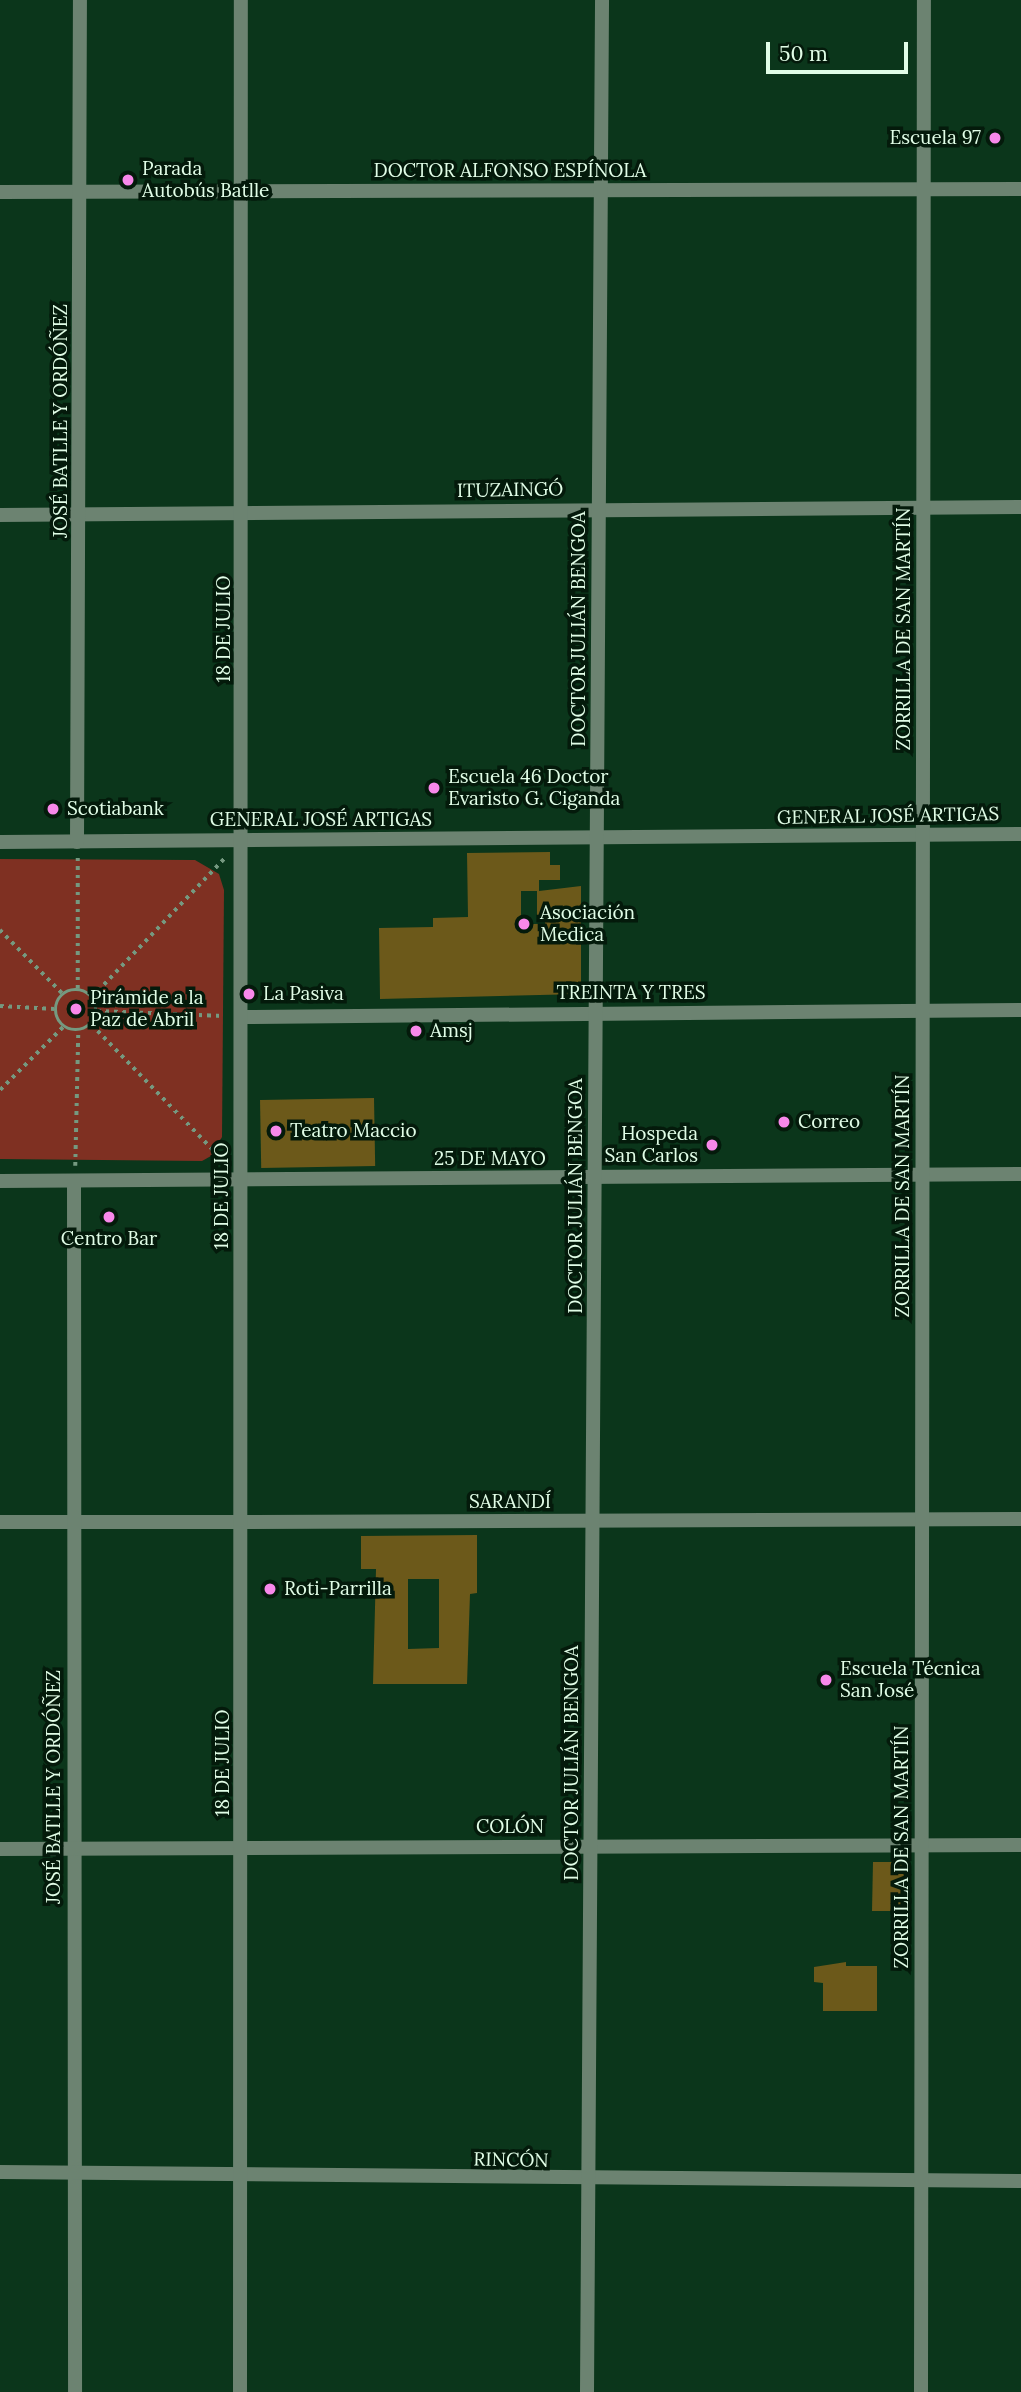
<!DOCTYPE html>
<meta charset="utf-8">
<style>
body{margin:0}
#map{position:relative;width:1021px;height:2392px;overflow:hidden;background:#0b361b;font-family:Lora,serif}
div>[style]{position:absolute}
[style*='--x']{left:calc(var(--x)*1px);top:calc(var(--y)*1px);width:calc(var(--w)*1px);rotate:calc(var(--a)*1deg)}
.green>*{inset:0;background:#7f3022}
.building>*{inset:0;background:#6c591a;transform-origin:0 0}
.path>*{height:3.5px;margin-top:-1.75px;transform-origin:0;background:repeating-linear-gradient(90deg,#759980 0 3.5px,transparent 0 8.5px)}
.path>.ring{margin:-1.75px;padding:0;box-sizing:content-box;background:none;border:3.5px solid #759980;border-radius:50%}
.pedestrian>*{height:14px;margin:-7px;padding:0 7px;transform-origin:7px;border-radius:7px;background:#6c8371}
.minor>*{height:14px;margin:-7px;padding:0 7px;transform-origin:7px;border-radius:7px;background:#6c8371}
.dots>*{width:19px;height:19px;translate:-50% -50%;box-sizing:border-box;border:4px solid #041a0b;border-radius:50%}
span{translate:-50% -50%;white-space:nowrap;text-align:center;line-height:1.15;-webkit-text-stroke:7px #041a0b;paint-order:stroke}
.poi-label{font-size:19px;color:#e1fde7}
.right{translate:-100% -50%;text-align:right}
.left{translate:0 -50%;text-align:left}
.street-label{font-size:19px;color:#e1fde7}
.scale{position:absolute;left:766px;top:42px;width:142px;height:32px;box-sizing:border-box;border:4px solid #e1fde7;border-top:0;padding-left:9px;font-size:21px;line-height:24px;white-space:nowrap;color:#e1fde7;-webkit-text-stroke:5px #041a0b;paint-order:stroke}
</style>
<div id="map">
<div class="green">
<div style="clip-path:polygon(0 859px,195px 860px,219px 874px,224px 890px,222px 1137px,211px 1156px,202px 1161px,0 1159px)"></div>
</div>
<div class="building">
<div style="clip-path:polygon(evenodd,550px 852px,550px 865px,560px 865px,560px 880px,539px 880px,539px 891px,581px 886px,581px 994px,380px 999px,379px 928px,433px 927px,433px 918px,468px 917px,467px 853px,550px 852px,521px 891px,537px 891px,537px 918px,545px 918px,545px 924px,521px 924px,521px 891px)"></div>
<div style="left:374px;top:1098px;width:68px;height:114px;rotate:89deg"></div>
<div style="clip-path:polygon(evenodd,477px 1535px,477px 1593px,470px 1594px,467px 1684px,373px 1684px,376px 1569px,361px 1569px,361px 1536px,477px 1535px,408px 1579px,439px 1579px,439px 1648px,408px 1649px,408px 1579px)"></div>
<div style="clip-path:polygon(873px 1862px,899px 1862px,906px 1870px,905px 1911px,872px 1911px)"></div>
<div style="clip-path:polygon(846px 1962px,846px 1966px,877px 1966px,877px 2011px,823px 2011px,823px 1983px,814px 1982px,814px 1967px)"></div>
</div>
<div class="path">
<div style="--x:78;--y:858;--w:131;--a:90"></div>
<div style="--x:0;--y:930;--w:90;--a:45.5"></div>
<div class="ring" style="left:56px;top:990px;width:36.5px;height:36.5px"></div>
<div style="--x:92;--y:997;--w:192;--a:-46.3"></div>
<div style="--x:0;--y:1006;--w:55;--a:3.1"></div>
<div style="--x:97;--y:1011;--w:127;--a:2.3"></div>
<div style="--x:92;--y:1025;--w:190;--a:45.9"></div>
<div style="--x:0;--y:1090;--w:89;--a:-45"></div>
<div style="--x:75;--y:1166;--w:135;--a:-88.7"></div>
</div>
<div class="pedestrian">
<div style="--x:0;--y:1522;--w:243;--a:0"></div>
</div>
<div class="minor">
<div style="--x:0;--y:192;--w:1021;--a:-0.17"></div>
<div style="--x:0;--y:515;--w:1021;--a:-0.45"></div>
<div style="--x:0;--y:842;--w:1021;--a:-0.45"></div>
<div style="--x:77;--y:842;--w:842;--a:-89.8"></div>
<div style="--x:242;--y:1017;--w:779;--a:-0.51"></div>
<div style="--x:0;--y:1181;--w:1021;--a:-0.39"></div>
<div style="--x:74;--y:1181;--w:1211;--a:89.95"></div>
<div style="--x:243;--y:1522;--w:778;--a:-0.22"></div>
<div style="--x:0;--y:1849;--w:1021;--a:-0.22"></div>
<div style="--x:0;--y:2172;--w:1021;--a:0.51"></div>
<div style="--x:240;--y:2392;--w:2392;--a:-89.98"></div>
<div style="--x:587;--y:2392;--w:2392;--a:-89.64"></div>
<div style="--x:921;--y:2392;--w:2392;--a:-89.93"></div>
</div>
<div class="dots">
<div style="left:995px;top:138px;background:#f888ea"></div>
<div style="left:128px;top:180px;background:#f888ea"></div>
<div style="left:434px;top:788px;background:#f888ea"></div>
<div style="left:53px;top:809px;background:#f888ea"></div>
<div style="left:524px;top:924px;background:#f888ea"></div>
<div style="left:249px;top:994px;background:#f888ea"></div>
<div style="left:76px;top:1009px;background:#f888ea"></div>
<div style="left:416px;top:1031px;background:#f888ea"></div>
<div style="left:784px;top:1122px;background:#f888ea"></div>
<div style="left:276px;top:1131px;background:#f888ea"></div>
<div style="left:712px;top:1145px;background:#f888ea"></div>
<div style="left:109px;top:1217px;background:#f888ea"></div>
<div style="left:270px;top:1589px;background:#f888ea"></div>
<div style="left:826px;top:1680px;background:#f888ea"></div>
</div>
<div class="poi-label">
<span class="right" style="left:981px;top:138px">Escuela 97</span>
<span class="left" style="left:142px;top:180px">Parada<br>Autobús Batlle</span>
<span class="left" style="left:448px;top:788px">Escuela 46 Doctor<br>Evaristo G. Ciganda</span>
<span class="left" style="left:67px;top:809px">Scotiabank</span>
<span class="left" style="left:540px;top:924px">Asociación<br>Medica</span>
<span class="left" style="left:263px;top:994px">La Pasiva</span>
<span class="left" style="left:90px;top:1009px">Pirámide a la<br>Paz de Abril</span>
<span class="left" style="left:430px;top:1031px">Amsj</span>
<span class="left" style="left:798px;top:1122px">Correo</span>
<span class="left" style="left:290px;top:1131px">Teatro Maccio</span>
<span class="right" style="left:698px;top:1145px">Hospeda<br>San Carlos</span>
<span style="left:109px;top:1239px">Centro Bar</span>
<span class="left" style="left:284px;top:1589px">Roti-Parrilla</span>
<span class="left" style="left:840px;top:1680px">Escuela Técnica<br>San José</span>
</div>
<div class="street-label">
<span style="left:510px;top:171px">DOCTOR ALFONSO ESPÍNOLA</span>
<span style="left:61px;top:421px;rotate:-90deg">JOSÉ BATLLE Y ORDÓÑEZ</span>
<span style="left:510px;top:490px;rotate:-1deg">ITUZAINGÓ</span>
<span style="left:224px;top:629px;rotate:-90deg">18 DE JULIO</span>
<span style="left:579px;top:629px;rotate:-90deg">DOCTOR JULIÁN BENGOA</span>
<span style="left:904px;top:629px;rotate:-90deg">ZORRILLA DE SAN MARTÍN</span>
<span style="left:888px;top:816px;rotate:-1deg">GENERAL JOSÉ ARTIGAS</span>
<span style="left:321px;top:820px">GENERAL JOSÉ ARTIGAS</span>
<span style="left:631px;top:993px">TREINTA Y TRES</span>
<span style="left:490px;top:1159px">25 DE MAYO</span>
<span style="left:222px;top:1196px;rotate:-90deg">18 DE JULIO</span>
<span style="left:576px;top:1196px;rotate:-90deg">DOCTOR JULIÁN BENGOA</span>
<span style="left:903px;top:1196px;rotate:-90deg">ZORRILLA DE SAN MARTÍN</span>
<span style="left:510px;top:1502px">SARANDÍ</span>
<span style="left:223px;top:1763px;rotate:-90deg">18 DE JULIO</span>
<span style="left:572px;top:1763px;rotate:-90deg">DOCTOR JULIÁN BENGOA</span>
<span style="left:54px;top:1787px;rotate:-90deg">JOSÉ BATLLE Y ORDÓÑEZ</span>
<span style="left:510px;top:1827px">COLÓN</span>
<span style="left:902px;top:1847px;rotate:-90deg">ZORRILLA DE SAN MARTÍN</span>
<span style="left:511px;top:2160px;rotate:1deg">RINCÓN</span>
</div>
<div class="scale">50 m</div>
</div>
